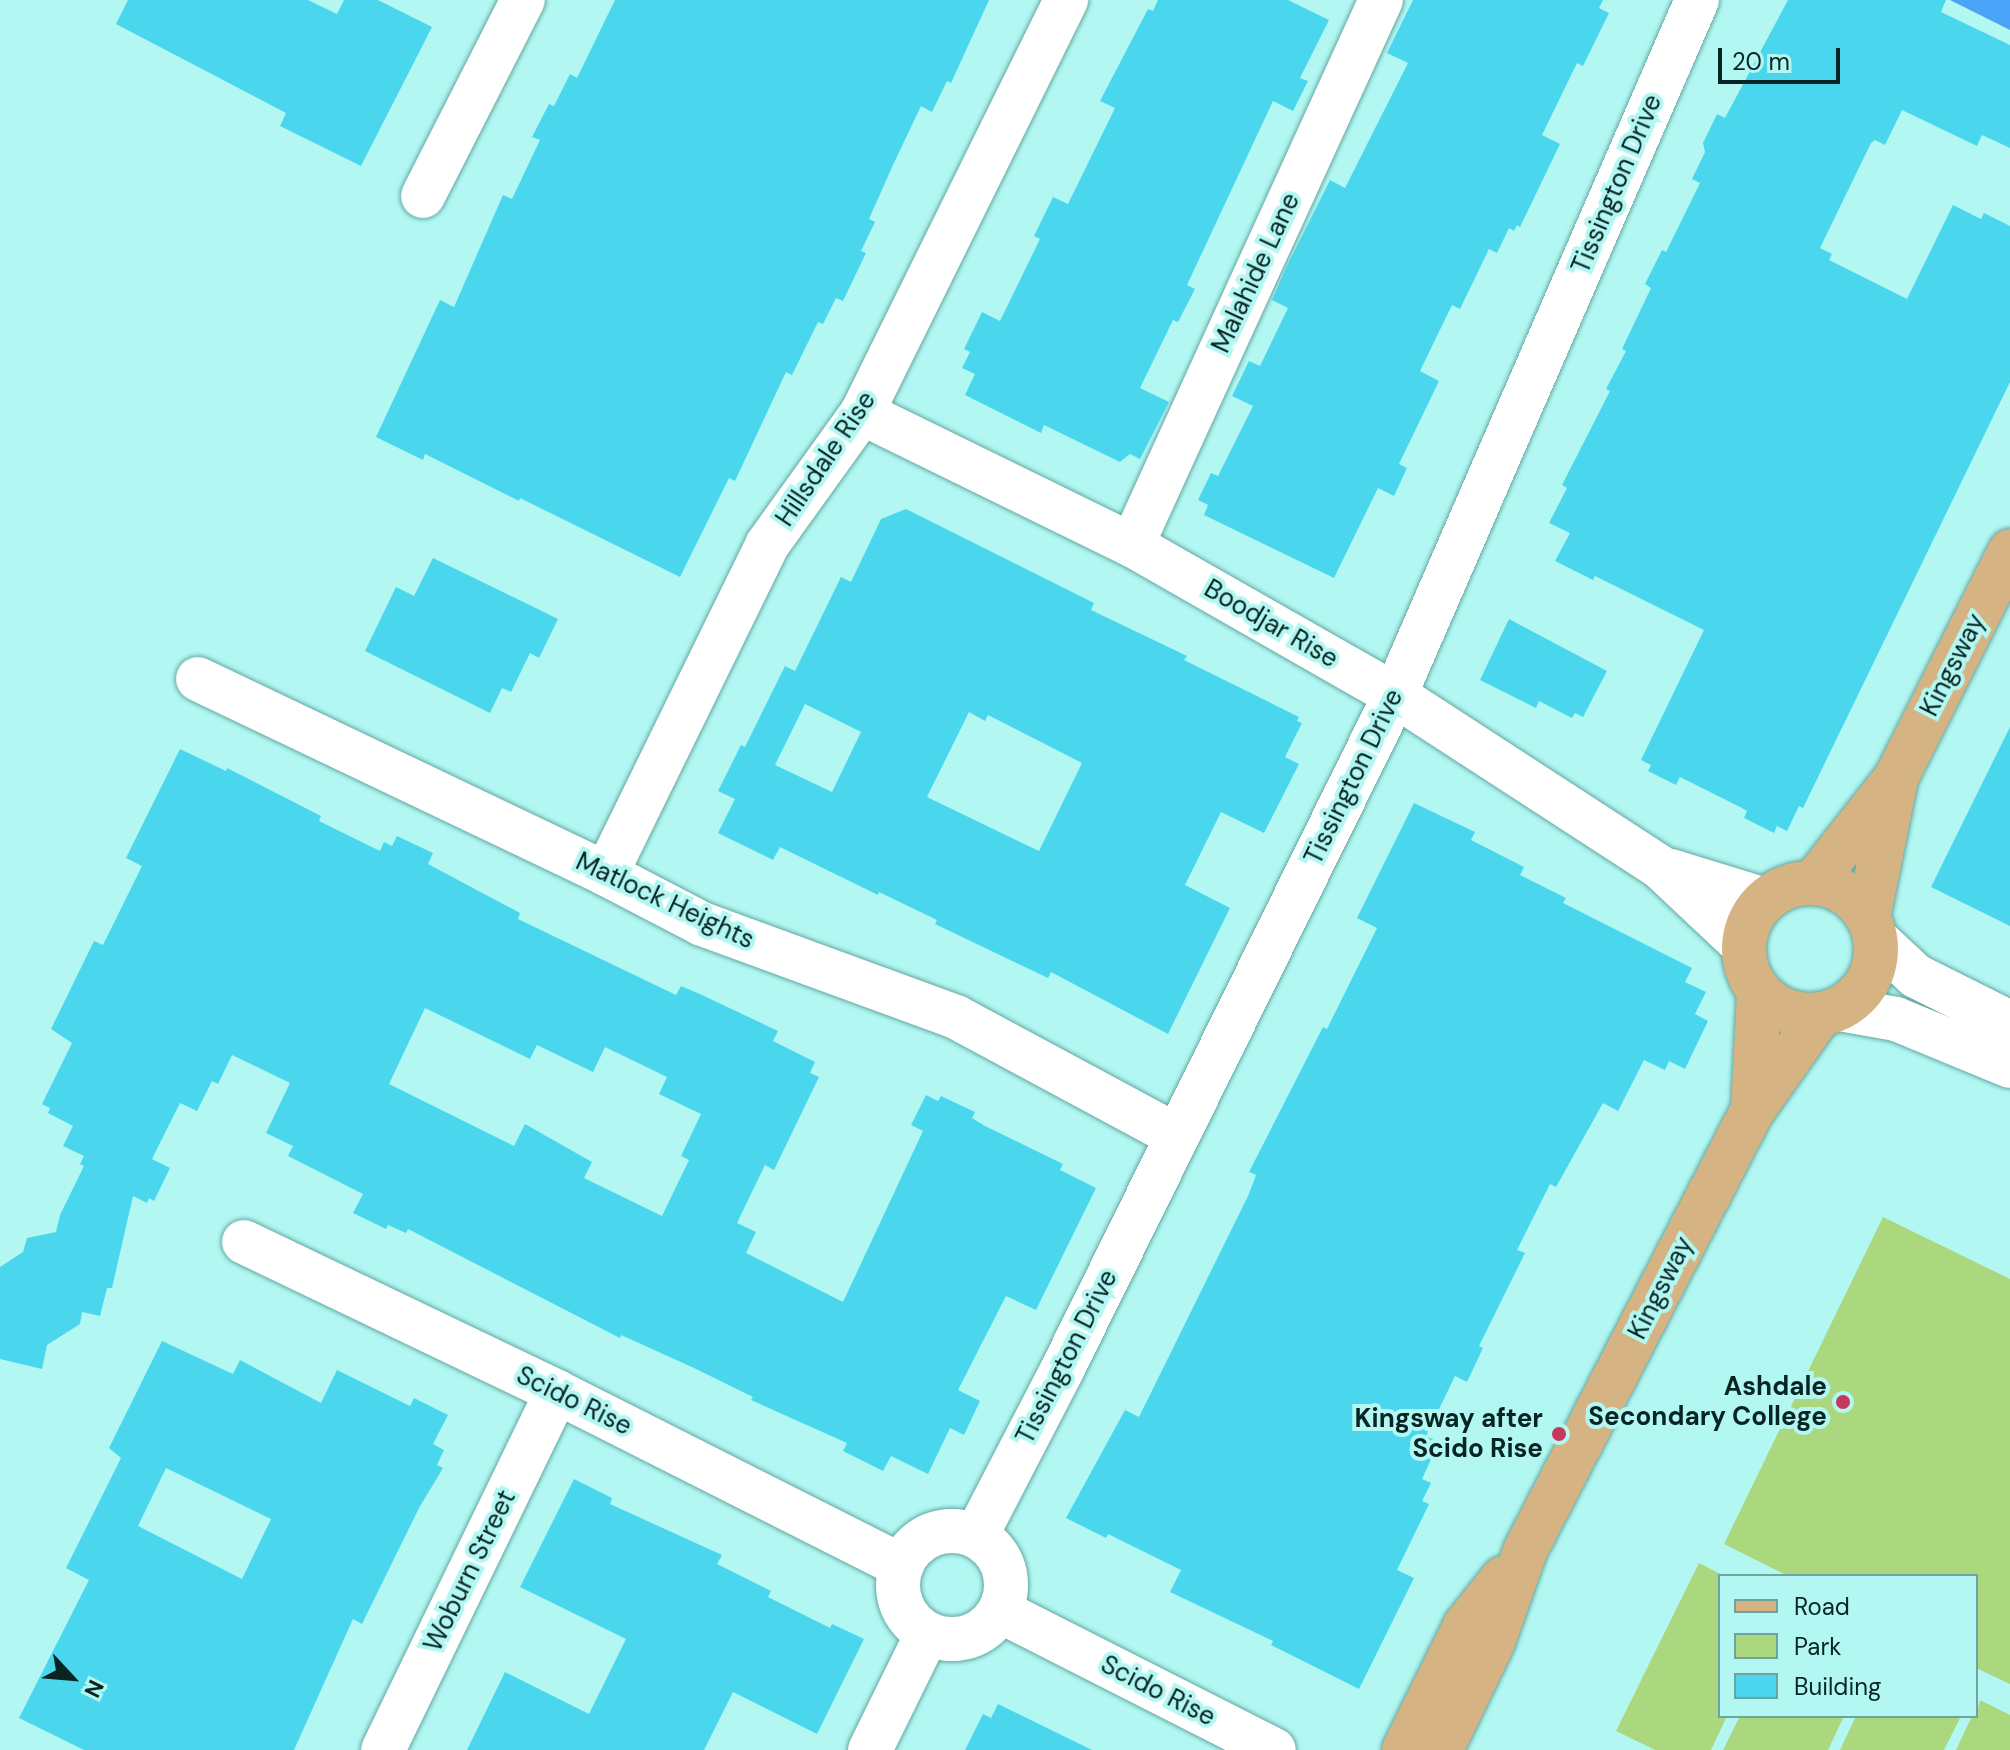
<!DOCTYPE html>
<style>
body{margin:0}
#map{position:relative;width:2010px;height:1750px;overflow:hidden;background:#b2f7f2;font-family:"DM Sans",sans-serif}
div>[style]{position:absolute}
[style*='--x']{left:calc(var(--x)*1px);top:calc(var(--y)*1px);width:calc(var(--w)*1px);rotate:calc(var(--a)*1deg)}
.green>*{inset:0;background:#abd77e}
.water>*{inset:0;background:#4ba3f8}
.building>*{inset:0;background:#4ad7ed}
.roads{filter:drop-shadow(0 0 2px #64a7a3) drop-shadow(0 0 2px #64a7a3)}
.minor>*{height:44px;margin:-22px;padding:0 22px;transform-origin:22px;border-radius:22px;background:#fff}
.minor>.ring{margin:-22px;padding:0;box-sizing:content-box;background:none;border:44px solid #fff;border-radius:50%}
.major>*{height:44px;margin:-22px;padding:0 22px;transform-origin:22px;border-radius:22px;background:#d6b383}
.major>.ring{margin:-22px;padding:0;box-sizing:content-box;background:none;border:44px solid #d6b383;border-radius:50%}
.dots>*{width:22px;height:22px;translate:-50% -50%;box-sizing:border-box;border:4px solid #b2f7f2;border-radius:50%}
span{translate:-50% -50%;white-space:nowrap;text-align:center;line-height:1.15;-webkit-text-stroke:8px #b2f7f2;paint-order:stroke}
.street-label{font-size:26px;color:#082524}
.poi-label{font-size:26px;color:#082524;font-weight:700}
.right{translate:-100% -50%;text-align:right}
.legend{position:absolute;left:1718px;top:1574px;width:260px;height:144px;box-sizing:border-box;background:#b2f7f2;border:2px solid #6ea3a0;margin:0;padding:10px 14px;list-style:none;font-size:24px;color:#082524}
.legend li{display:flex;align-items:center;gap:16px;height:40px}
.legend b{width:40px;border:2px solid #6ea3a0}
.north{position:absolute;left:32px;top:1638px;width:80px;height:80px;-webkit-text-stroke:6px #b2f7f2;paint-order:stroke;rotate:116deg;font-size:22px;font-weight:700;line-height:32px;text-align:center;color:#082524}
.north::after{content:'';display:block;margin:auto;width:28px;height:36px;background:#082524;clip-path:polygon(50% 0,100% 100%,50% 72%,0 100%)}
.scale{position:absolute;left:1718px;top:48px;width:122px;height:36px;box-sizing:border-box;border:4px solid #082524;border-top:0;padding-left:10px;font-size:24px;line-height:28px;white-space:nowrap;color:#082524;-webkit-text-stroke:6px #b2f7f2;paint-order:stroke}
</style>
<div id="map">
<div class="green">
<div style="clip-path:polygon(1883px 1217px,2010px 1279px,2010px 1684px,1976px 1668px,1976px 1576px,1788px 1576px,1724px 1544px)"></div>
<div style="clip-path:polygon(1699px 1563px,1724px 1576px,1720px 1576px,1720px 1716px,1727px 1716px,1711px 1750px,1655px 1750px,1616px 1731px)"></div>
<div style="clip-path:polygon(1980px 1700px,2010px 1715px,2010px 1750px,1956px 1750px,1972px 1716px,1976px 1716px)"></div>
<div style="clip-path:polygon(1740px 1716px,1844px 1716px,1828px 1750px,1723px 1750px)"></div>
<div style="clip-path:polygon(1856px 1716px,1961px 1716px,1944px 1750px,1840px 1750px)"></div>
</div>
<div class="water">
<div style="clip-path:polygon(1950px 0,2010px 0,2010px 30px)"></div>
</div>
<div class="building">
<div style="clip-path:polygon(128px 0,308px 0,337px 14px,344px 0,378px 0,432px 27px,361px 166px,280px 126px,286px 113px,116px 24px)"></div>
<div style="clip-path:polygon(615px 0,989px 0,951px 83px,947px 81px,932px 112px,921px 106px,893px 165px,869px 219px,875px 222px,861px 251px,866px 253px,843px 301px,836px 298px,823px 324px,818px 322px,792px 375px,786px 372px,735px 481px,729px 478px,680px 577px,520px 498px,519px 501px,425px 454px,423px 460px,376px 437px,440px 300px,454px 307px,503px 195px,512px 199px,540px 140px,532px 137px,549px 104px,554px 106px,570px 74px,577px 78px)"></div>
<div style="clip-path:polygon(1158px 0,1288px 0,1329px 20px,1300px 78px,1308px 81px,1293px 111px,1273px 101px,1187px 285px,1195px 289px,1178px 322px,1173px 320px,1140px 388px,1169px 402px,1140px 459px,1130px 454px,1120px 462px,1044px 425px,1041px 433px,965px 395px,975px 374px,962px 368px,970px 352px,964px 349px,982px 312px,1000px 321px,1040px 239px,1034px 236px,1053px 197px,1068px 204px,1115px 108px,1100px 101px,1148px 9px,1153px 11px)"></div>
<div style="clip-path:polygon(1413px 0,1603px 0,1599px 8px,1609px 13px,1583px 66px,1577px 63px,1542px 135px,1560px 144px,1520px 227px,1517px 225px,1514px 231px,1509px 228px,1497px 253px,1489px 249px,1460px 309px,1452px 305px,1420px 371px,1439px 381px,1399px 464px,1407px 468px,1394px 496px,1378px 488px,1334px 578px,1204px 515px,1208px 505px,1198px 500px,1211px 473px,1218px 476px,1253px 406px,1232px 396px,1249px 361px,1260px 366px,1288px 308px,1272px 300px,1288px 264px,1330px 180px,1345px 188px,1408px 63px,1387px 53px)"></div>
<div style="clip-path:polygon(1788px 0,1946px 0,1941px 12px,2010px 45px,2010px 148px,1982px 135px,1977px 146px,1902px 110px,1885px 145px,1875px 140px,1871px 143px,1820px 248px,1832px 254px,1829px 260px,1907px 299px,1953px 205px,1981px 219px,1984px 213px,2010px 226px,2010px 382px,1803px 808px,1799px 806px,1787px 831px,1777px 826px,1774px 833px,1744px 818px,1747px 811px,1740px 807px,1680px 777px,1676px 785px,1648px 771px,1651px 765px,1641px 760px,1704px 630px,1595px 576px,1593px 580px,1555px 561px,1570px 533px,1549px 523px,1567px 488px,1562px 485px,1610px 391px,1606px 389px,1626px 351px,1622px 349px,1651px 288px,1645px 284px,1662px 250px,1666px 252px,1700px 183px,1692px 179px,1705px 152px,1703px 143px,1717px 114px,1725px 118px)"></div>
<div style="clip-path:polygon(evenodd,906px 509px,1094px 603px,1091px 610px,1187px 656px,1184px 660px,1299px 717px,1297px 721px,1302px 723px,1285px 757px,1299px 764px,1264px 833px,1221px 812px,1185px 885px,1230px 908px,1168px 1034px,1051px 972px,1048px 978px,935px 924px,937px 920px,879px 892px,878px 895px,780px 847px,773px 860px,718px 833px,735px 799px,718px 791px,741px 745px,745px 747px,785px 666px,795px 671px,841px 577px,851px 582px,881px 519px,906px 509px,805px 704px,861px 732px,832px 792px,775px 765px,805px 704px,906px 509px,969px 712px,985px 721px,988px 715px,1082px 763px,1039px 851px,927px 797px,969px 712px)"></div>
<div style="clip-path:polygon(433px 558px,558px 619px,539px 658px,530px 653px,511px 692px,502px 688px,490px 713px,365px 651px,396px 587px,414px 596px)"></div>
<div style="clip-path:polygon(1509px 619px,1607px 671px,1583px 717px,1575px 713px,1572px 718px,1539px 701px,1536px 708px,1480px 680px)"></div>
<div style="clip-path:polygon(2010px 727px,2010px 926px,1931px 887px)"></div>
<div style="clip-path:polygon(evenodd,180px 749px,226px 771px,227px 768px,321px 816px,319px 821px,380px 851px,384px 842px,392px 846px,397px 836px,433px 853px,428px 864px,520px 913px,518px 919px,676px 995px,681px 986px,702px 995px,778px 1031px,773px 1041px,815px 1062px,810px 1073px,819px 1077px,774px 1170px,765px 1165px,737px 1223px,756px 1232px,746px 1253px,843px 1302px,923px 1131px,911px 1125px,926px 1095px,938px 1101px,941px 1096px,975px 1112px,972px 1118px,985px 1126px,1063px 1164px,1060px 1170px,1096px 1188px,1036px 1310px,1006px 1296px,958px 1390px,980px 1401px,964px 1435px,950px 1428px,928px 1474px,891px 1456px,883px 1471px,843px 1451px,847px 1443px,751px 1400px,753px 1397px,694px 1368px,621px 1335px,620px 1338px,408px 1229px,406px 1233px,388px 1225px,386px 1229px,353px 1213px,363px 1194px,288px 1156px,293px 1146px,266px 1133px,290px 1083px,232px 1055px,218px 1084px,212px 1081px,197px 1111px,180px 1103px,152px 1159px,170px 1168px,154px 1201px,149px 1198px,147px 1203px,133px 1196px,112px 1288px,107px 1288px,100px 1316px,82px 1312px,80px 1324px,47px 1345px,42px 1369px,0 1359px,0 1267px,23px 1252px,27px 1238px,56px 1232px,60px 1215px,84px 1166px,80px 1164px,84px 1156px,63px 1146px,73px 1126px,48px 1113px,50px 1108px,42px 1104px,72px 1043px,51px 1029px,94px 941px,103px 945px,142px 866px,126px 858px,180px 749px,425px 1008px,530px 1059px,537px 1045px,593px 1072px,605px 1047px,667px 1077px,659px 1094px,701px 1114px,681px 1156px,689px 1160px,662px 1216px,584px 1178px,592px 1162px,525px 1124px,514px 1146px,389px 1084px,425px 1008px)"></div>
<div style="clip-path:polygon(1414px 803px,1475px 832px,1471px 840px,1524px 867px,1520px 875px,1566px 898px,1563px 903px,1692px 968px,1685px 982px,1706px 992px,1695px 1014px,1708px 1021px,1685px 1069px,1669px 1061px,1665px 1070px,1644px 1060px,1618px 1111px,1603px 1103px,1556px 1187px,1550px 1184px,1517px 1250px,1525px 1253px,1479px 1346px,1483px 1348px,1467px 1382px,1455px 1376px,1426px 1436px,1439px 1442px,1422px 1479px,1431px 1483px,1422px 1501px,1429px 1504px,1397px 1570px,1414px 1578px,1359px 1689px,1271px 1645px,1273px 1641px,1170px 1592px,1181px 1570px,1108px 1534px,1106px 1538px,1066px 1518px,1125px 1410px,1139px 1417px,1249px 1194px,1256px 1175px,1249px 1172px,1323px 1027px,1327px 1029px,1377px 928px,1357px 918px)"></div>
<div style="clip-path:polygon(evenodd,162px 1341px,233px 1374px,240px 1360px,321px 1403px,337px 1370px,410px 1406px,414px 1398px,448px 1415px,433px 1444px,444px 1450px,437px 1465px,443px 1468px,419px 1508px,362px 1624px,353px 1619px,294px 1750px,84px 1750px,19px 1718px,89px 1580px,66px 1568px,121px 1458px,109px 1448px,162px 1341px,166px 1468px,271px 1519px,242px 1579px,138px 1526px,166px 1468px)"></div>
<div style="clip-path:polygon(574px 1479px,612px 1498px,610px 1504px,722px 1555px,717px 1564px,771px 1591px,768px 1597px,830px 1628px,832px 1624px,864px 1639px,817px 1734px,733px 1692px,704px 1750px,467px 1750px,505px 1672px,589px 1714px,626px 1639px,520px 1587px)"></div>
<div style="clip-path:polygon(998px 1704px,1092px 1750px,965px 1750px,983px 1714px,991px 1718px)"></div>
</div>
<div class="roads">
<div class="minor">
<div style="--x:423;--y:196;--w:220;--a:-63"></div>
<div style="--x:862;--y:413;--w:301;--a:26.1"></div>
<div style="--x:1132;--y:545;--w:303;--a:29.7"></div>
<div style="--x:1395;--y:695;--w:317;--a:33"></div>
<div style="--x:1661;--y:868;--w:112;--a:43.2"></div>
<div style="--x:1132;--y:545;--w:599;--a:-65.45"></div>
<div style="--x:198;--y:679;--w:452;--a:25.5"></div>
<div style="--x:606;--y:874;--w:108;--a:27.5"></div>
<div style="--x:702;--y:924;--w:270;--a:20.1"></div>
<div style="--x:956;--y:1017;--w:251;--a:28.3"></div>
<div style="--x:1671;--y:871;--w:98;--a:17.1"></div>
<div style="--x:606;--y:874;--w:366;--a:-63.9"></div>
<div style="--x:767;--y:545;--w:163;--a:-54.3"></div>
<div style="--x:862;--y:413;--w:461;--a:-63.7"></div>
<div style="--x:1875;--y:938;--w:56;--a:42.8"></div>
<div style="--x:1916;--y:976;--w:105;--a:26.6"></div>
<div style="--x:1840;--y:1009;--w:57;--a:10.1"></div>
<div style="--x:1896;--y:1019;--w:123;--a:22.4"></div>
<div style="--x:244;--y:1242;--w:347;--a:25.6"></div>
<div style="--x:557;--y:1392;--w:386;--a:26.8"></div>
<div class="ring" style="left:898px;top:1531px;width:64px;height:64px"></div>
<div style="--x:976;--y:1536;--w:187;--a:-62.6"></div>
<div style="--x:1062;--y:1370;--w:753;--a:-63.74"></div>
<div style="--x:1395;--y:695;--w:758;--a:-66.51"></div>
<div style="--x:1000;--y:1611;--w:307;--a:26.9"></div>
<div style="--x:383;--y:1750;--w:398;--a:-64.1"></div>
<div style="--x:870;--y:1750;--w:129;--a:-63.8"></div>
</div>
<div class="major">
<div class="ring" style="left:1744px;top:883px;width:88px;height:88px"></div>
<div style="--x:1813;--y:883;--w:134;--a:-51.7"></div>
<div style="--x:1896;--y:778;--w:254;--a:-63.3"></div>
<div style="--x:1868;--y:918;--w:137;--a:-78.6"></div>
<div style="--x:1753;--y:1110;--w:117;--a:-87.1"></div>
<div style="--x:1404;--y:1750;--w:138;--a:-63.8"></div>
<div style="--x:1465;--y:1626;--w:61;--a:-51.6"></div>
<div style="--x:1441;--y:1750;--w:120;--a:-64.3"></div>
<div style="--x:1493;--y:1642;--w:96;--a:-70.6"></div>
<div style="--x:1525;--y:1551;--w:496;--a:-62.7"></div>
<div style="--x:1753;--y:1110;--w:116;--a:-54.8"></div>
</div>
</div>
<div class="dots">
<div style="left:1843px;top:1402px;background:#c6375b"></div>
<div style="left:1559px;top:1434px;background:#c6375b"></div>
</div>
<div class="street-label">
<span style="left:1617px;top:184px;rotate:-67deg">Tissington Drive</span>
<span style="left:1256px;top:273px;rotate:-65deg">Malahide Lane</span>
<span style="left:826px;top:459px;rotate:-56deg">Hillsdale Rise</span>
<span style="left:1271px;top:624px;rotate:30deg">Boodjar Rise</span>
<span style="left:1953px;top:665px;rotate:-63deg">Kingsway</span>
<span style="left:1354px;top:777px;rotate:-64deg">Tissington Drive</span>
<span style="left:665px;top:901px;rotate:25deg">Matlock Heights</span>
<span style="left:1661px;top:1288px;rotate:-63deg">Kingsway</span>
<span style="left:1067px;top:1357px;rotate:-63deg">Tissington Drive</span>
<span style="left:574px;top:1401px;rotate:26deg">Scido Rise</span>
<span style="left:470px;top:1571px;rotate:-64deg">Woburn Street</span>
<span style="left:1158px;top:1691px;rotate:27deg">Scido Rise</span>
</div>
<div class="poi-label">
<span class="right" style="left:1827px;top:1402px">Ashdale<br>Secondary College</span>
<span class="right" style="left:1543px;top:1434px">Kingsway after<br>Scido Rise</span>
</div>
<ul class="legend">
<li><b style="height:10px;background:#d6b383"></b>Road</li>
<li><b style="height:22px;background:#abd77e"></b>Park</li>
<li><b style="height:22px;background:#4ad7ed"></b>Building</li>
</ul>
<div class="north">N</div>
<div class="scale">20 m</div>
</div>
